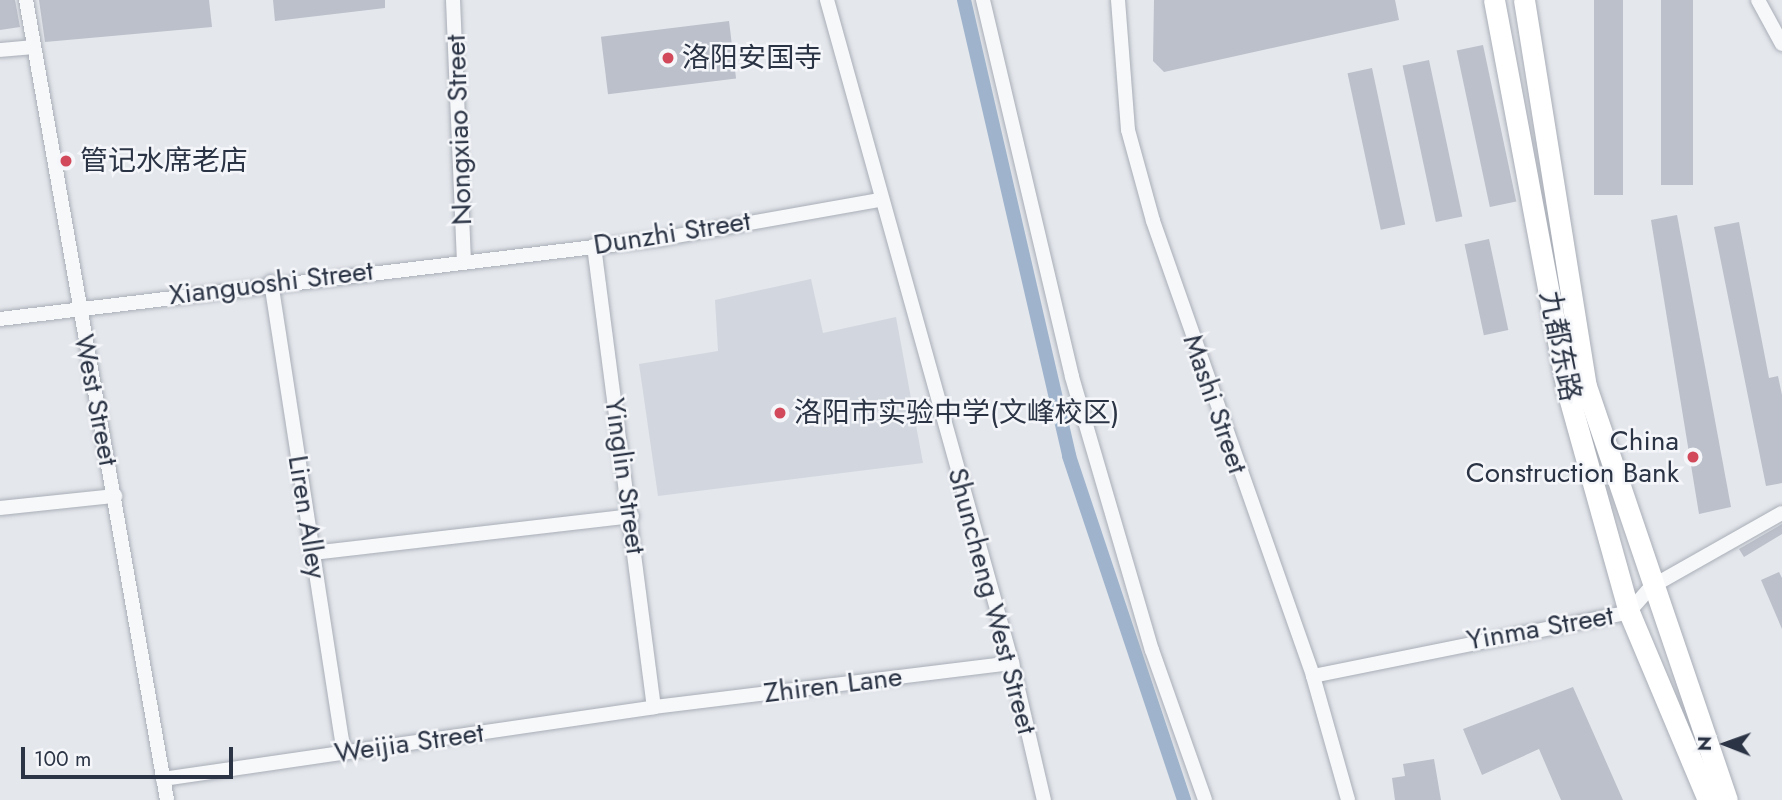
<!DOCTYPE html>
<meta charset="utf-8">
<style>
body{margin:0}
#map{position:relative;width:1782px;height:800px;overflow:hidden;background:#e4e7ec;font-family:Jost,"Noto Sans SC",sans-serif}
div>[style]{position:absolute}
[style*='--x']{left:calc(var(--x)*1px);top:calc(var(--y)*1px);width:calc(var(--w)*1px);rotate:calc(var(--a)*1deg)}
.built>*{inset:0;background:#d2d6de}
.canal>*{height:14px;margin:-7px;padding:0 7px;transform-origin:7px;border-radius:7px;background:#9fb4cc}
.building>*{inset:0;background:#bbc0ca;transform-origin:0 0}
.roads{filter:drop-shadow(0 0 2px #a9aeb7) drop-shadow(0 0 2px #a9aeb7)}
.minor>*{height:14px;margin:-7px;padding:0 7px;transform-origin:7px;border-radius:7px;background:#f7f8fa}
.highway>*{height:21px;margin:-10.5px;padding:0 10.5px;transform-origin:10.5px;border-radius:10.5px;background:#fff}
.dots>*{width:19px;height:19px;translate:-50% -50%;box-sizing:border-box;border:4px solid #f4f6f9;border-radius:50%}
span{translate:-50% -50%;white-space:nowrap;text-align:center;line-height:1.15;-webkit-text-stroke:5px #f4f6f9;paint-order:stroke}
.poi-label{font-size:28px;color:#2b3445}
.left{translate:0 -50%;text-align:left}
.right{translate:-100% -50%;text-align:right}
.street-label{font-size:28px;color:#2b3445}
.north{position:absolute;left:1691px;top:709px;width:70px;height:70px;-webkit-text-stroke:5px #f4f6f9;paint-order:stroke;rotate:271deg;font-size:19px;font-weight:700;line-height:28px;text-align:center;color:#2b3445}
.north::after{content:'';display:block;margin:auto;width:24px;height:32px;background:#2b3445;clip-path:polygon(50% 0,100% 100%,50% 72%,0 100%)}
.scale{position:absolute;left:21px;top:747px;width:212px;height:32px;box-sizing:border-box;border:4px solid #2b3445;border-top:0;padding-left:9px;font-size:21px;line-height:24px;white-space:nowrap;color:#2b3445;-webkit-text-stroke:5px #f4f6f9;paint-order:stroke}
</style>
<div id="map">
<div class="built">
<div style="clip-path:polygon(811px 279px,823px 333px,896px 317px,923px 463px,658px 496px,639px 364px,718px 351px,715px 300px)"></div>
</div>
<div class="canal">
<div style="--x:964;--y:0;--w:468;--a:77"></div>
<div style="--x:1069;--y:456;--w:363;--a:71.5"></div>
</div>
<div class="building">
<div style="clip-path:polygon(0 0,15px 0,20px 27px,0 30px)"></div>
<div style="clip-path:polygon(39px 0,209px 0,212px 27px,45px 42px)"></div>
<div style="clip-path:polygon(273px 0,385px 0,385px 8px,275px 21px)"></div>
<div style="clip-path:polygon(1154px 0,1395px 0,1399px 20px,1164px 72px,1153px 61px)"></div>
<div style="left:1594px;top:0;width:29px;height:195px"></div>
<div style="left:1661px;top:0;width:32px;height:185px"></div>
<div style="left:729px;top:21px;width:58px;height:129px;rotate:83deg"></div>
<div style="left:1483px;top:45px;width:160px;height:27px;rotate:78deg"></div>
<div style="left:1429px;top:60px;width:160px;height:27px;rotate:78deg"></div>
<div style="left:1372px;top:68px;width:160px;height:25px;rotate:78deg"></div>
<div style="clip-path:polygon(1677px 215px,1731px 507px,1699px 514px,1651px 220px)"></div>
<div style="clip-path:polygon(1739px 222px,1769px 378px,1778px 376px,1782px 395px,1782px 483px,1766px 486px,1714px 227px)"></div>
<div style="left:1489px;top:239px;width:93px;height:25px;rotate:78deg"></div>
<div style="clip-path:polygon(1782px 524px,1782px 534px,1744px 557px,1739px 549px)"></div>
<div style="clip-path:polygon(1779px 572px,1782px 578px,1782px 629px,1761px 580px)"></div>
<div style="clip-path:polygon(1573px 687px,1623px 800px,1561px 800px,1539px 749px,1482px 775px,1463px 729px)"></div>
<div style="clip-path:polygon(1434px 759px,1441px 800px,1395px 800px,1392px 778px,1405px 776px,1403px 764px)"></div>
</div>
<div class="roads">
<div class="minor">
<div style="--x:26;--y:0;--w:812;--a:80"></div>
<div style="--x:453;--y:0;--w:260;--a:87.6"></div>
<div style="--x:827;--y:0;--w:688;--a:74.41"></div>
<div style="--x:1012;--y:663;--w:141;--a:76.9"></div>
<div style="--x:983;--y:0;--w:387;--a:76.7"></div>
<div style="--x:1072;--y:377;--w:284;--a:73.7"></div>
<div style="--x:1152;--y:650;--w:159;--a:70.5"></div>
<div style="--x:1118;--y:0;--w:130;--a:85.6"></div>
<div style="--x:1128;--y:130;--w:94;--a:74.6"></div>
<div style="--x:1153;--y:221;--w:482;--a:70.6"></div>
<div style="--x:1313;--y:676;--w:129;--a:74.2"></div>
<div style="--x:1758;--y:0;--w:50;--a:61.4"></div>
<div style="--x:0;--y:50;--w:33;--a:-5"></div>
<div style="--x:594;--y:246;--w:465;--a:82.6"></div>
<div style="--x:271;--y:282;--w:476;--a:81.2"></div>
<div style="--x:0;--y:319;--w:665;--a:-6.91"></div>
<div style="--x:660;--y:239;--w:222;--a:-10.1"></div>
<div style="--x:0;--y:508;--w:116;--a:-6"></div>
<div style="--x:313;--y:553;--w:321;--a:-6.6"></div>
<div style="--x:1313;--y:676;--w:322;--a:-11.4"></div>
<div style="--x:1629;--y:612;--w:33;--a:-49"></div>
<div style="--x:1651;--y:587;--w:150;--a:-29.5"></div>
<div style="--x:163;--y:779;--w:496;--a:-8.3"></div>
<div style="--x:654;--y:707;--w:361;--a:-7"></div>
</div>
<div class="highway">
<div style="--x:1494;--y:0;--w:397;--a:79.4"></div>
<div style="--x:1567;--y:390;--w:230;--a:74.4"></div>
<div style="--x:1629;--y:612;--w:204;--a:67.2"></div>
<div style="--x:1524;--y:0;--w:391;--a:80.9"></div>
<div style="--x:1586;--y:386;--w:437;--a:71.2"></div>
</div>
</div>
<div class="dots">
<div style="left:668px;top:58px;background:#d1495b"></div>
<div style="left:66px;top:161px;background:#d1495b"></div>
<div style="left:780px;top:413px;background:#d1495b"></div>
<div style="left:1693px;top:457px;background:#d1495b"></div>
</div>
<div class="poi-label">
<span class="left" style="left:682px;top:58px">洛阳安国寺</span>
<span class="left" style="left:80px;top:161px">管记水席老店</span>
<span class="left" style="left:794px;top:413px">洛阳市实验中学(文峰校区)</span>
<span class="right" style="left:1679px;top:457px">China<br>Construction Bank</span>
</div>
<div class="street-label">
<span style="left:459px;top:130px;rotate:-92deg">Nongxiao Street</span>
<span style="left:672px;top:233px;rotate:-9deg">Dunzhi Street</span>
<span style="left:271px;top:283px;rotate:-7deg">Xianguoshi Street</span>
<span style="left:1560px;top:346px;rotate:79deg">九都东路</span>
<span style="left:96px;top:400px;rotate:79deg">West Street</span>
<span style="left:1215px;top:404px;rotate:71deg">Mashi Street</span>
<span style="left:625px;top:476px;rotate:82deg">Yinglin Street</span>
<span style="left:307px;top:517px;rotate:81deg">Liren Alley</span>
<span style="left:992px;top:601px;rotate:75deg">Shuncheng West Street</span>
<span style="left:1540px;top:628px;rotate:-10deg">Yinma Street</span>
<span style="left:833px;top:685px;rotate:-7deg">Zhiren Lane</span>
<span style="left:409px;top:743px;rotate:-8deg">Weijia Street</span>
</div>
<div class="north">N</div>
<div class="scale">100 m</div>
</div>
